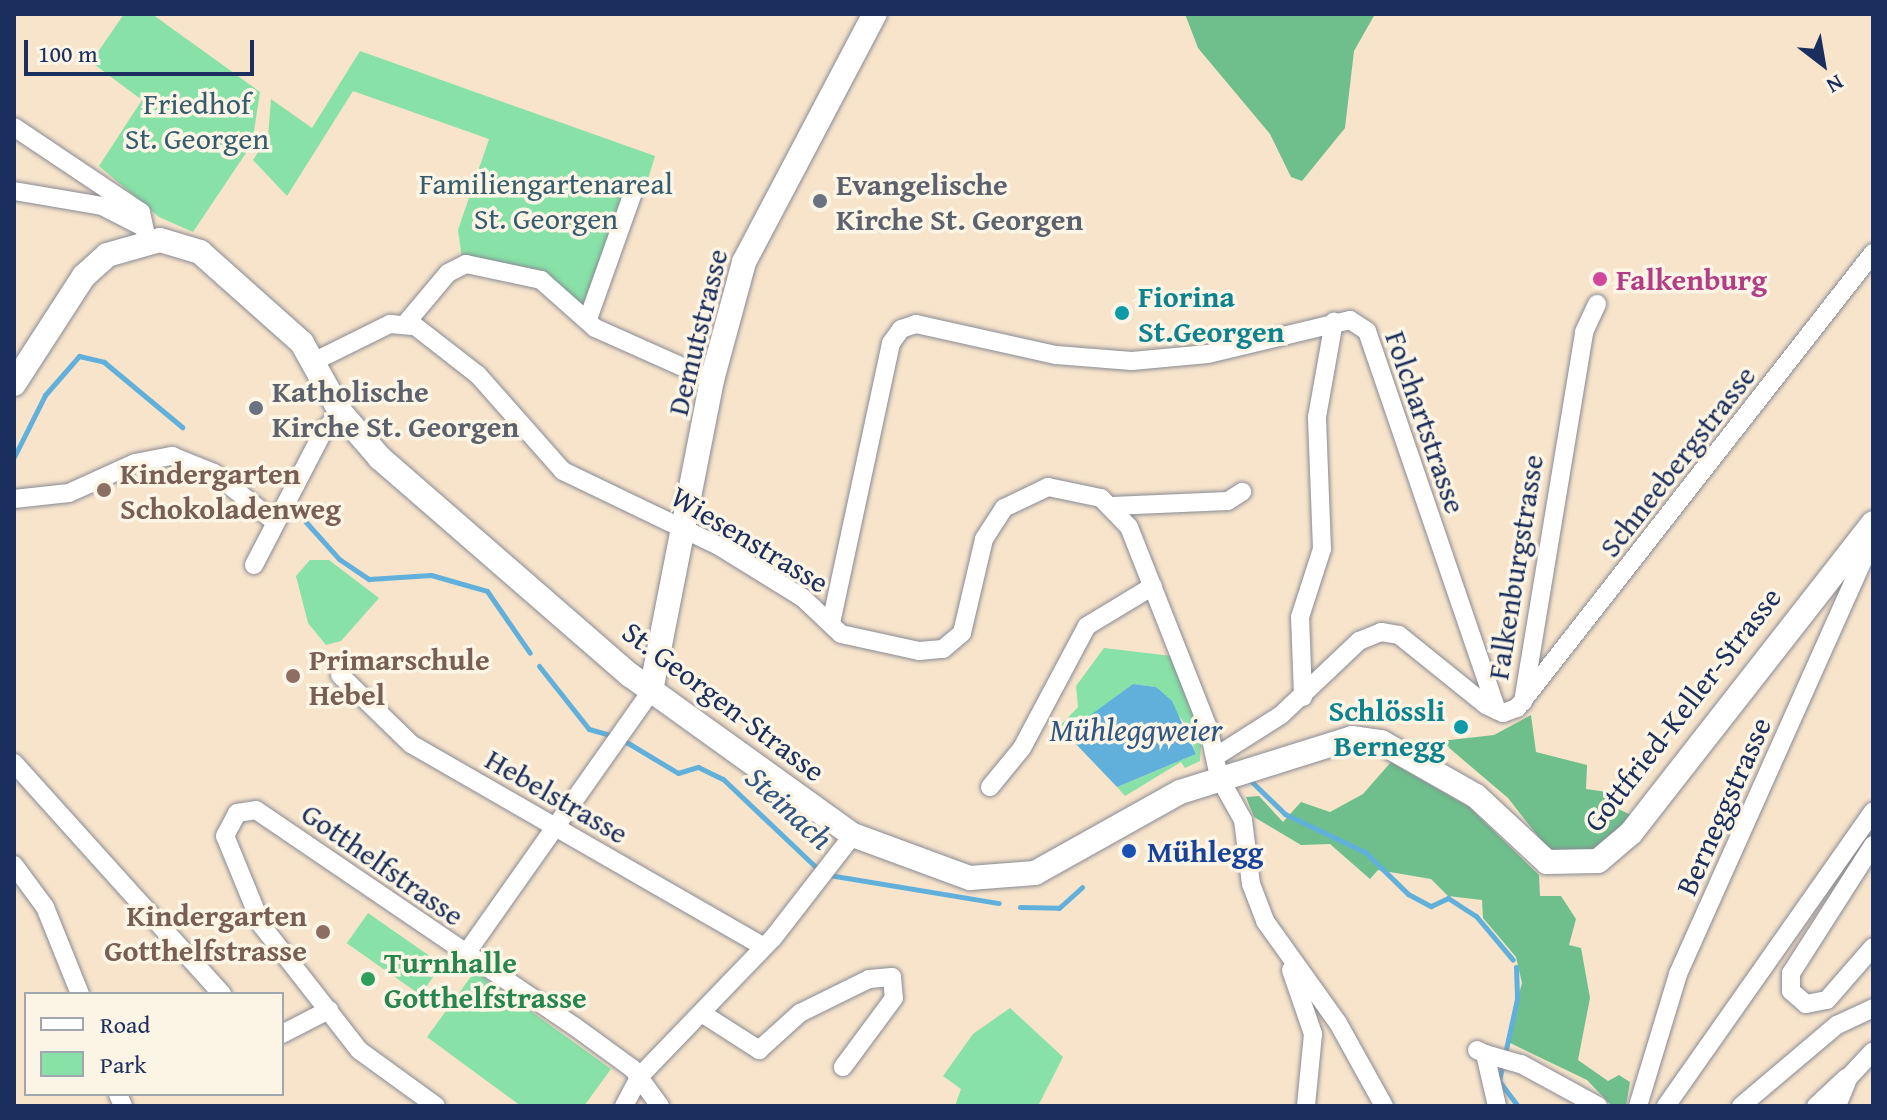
<!DOCTYPE html>
<meta charset="utf-8">
<style>
body{margin:0}
#map{position:relative;width:1887px;height:1120px;overflow:hidden;background:#f7e4cb;font-family:"Gentium Book Plus",serif}
div>[style]{position:absolute}
[style*='--x']{left:calc(var(--x)*1px);top:calc(var(--y)*1px);width:calc(var(--w)*1px);rotate:calc(var(--a)*1deg)}
.green>*{inset:0;background:#88e1a7;transform-origin:0 0}
.forest>*{inset:0;background:#6ebf8c}
.water>*{inset:0;background:#60b0db}
.stream>*{height:5px;margin:-2.5px;padding:0 2.5px;transform-origin:2.5px;border-radius:2.5px;background:#60b0db}
.roads{filter:drop-shadow(0 0 2px #898a94) drop-shadow(0 0 2px #898a94)}
.minor>*{height:18px;margin:-9px;padding:0 9px;transform-origin:9px;border-radius:9px;background:#fff}
.tertiary>*{height:24px;margin:-12px;padding:0 12px;transform-origin:12px;border-radius:12px;background:#fff}
.dots>*{width:22px;height:22px;translate:-50% -50%;box-sizing:border-box;border:4px solid #fcf5e5;border-radius:50%}
span{translate:-50% -50%;white-space:nowrap;text-align:center;line-height:1.15;-webkit-text-stroke:7px #fcf5e5;paint-order:stroke}
.park-label{font-size:30px;color:#365c70}
.worship-label{font-size:30px;color:#5b616d;font-weight:700}
.left{translate:0 -50%;text-align:left}
.hotel-label{font-size:30px;color:#b23c85;font-weight:700}
.culture-label{font-size:30px;color:#0d838f;font-weight:700}
.right{translate:-100% -50%;text-align:right}
.street-label{font-size:30px;color:#1b2f5e}
.education-label{font-size:30px;color:#785e54;font-weight:700}
.transit-label{font-size:30px;color:#164399;font-weight:700}
.leisure-label{font-size:30px;color:#27864d;font-weight:700}
.water-label{font-size:32px;color:#305684;font-style:italic}
.frame{position:absolute;inset:0;border:16px solid #1b2f5e;pointer-events:none}
.legend{position:absolute;left:24px;top:992px;width:260px;height:104px;box-sizing:border-box;background:#fcf5e5;border:2px solid #a2a6af;margin:0;padding:10px 14px;list-style:none;font-size:24px;color:#1b2f5e}
.legend li{display:flex;align-items:center;gap:16px;height:40px}
.legend b{width:40px;border:2px solid #a2a6af}
.north{position:absolute;left:1783px;top:24px;width:80px;height:80px;-webkit-text-stroke:6px #fcf5e5;paint-order:stroke;rotate:149deg;font-size:22px;font-weight:700;line-height:32px;text-align:center;color:#1b2f5e}
.north::after{content:'';display:block;margin:auto;width:28px;height:36px;background:#1b2f5e;clip-path:polygon(50% 0,100% 100%,50% 72%,0 100%)}
.scale{position:absolute;left:24px;top:40px;width:230px;height:36px;box-sizing:border-box;border:4px solid #1b2f5e;border-top:0;padding-left:10px;font-size:24px;line-height:28px;white-space:nowrap;color:#1b2f5e;-webkit-text-stroke:6px #fcf5e5;paint-order:stroke}
</style>
<div id="map">
<div class="green">
<div style="clip-path:polygon(124px 14px,152px 14px,260px 92px,252px 144px,193px 232px,159px 217px,99px 166px,142px 100px,91px 62px)"></div>
<div style="clip-path:polygon(360px 51px,655px 156px,645px 189px,629px 184px,584px 307px,549px 279px,462px 258px,458px 230px,489px 139px,353px 91px,287px 196px,253px 160px,268px 137px,271px 99px,312px 128px)"></div>
<div style="clip-path:polygon(310px 560px,329px 560px,379px 598px,341px 641px,326px 645px,308px 623px,296px 576px)"></div>
<div style="clip-path:polygon(1104px 648px,1172px 656px,1202px 731px,1200px 761px,1185px 768px,1181px 762px,1125px 796px,1117px 787px,1196px 754px,1186px 725px,1156px 687px,1133px 684px,1078px 726px,1084px 733px,1074px 742px,1059px 727px,1078px 707px,1076px 686px)"></div>
<div style="left:368px;top:913px;width:90px;height:37px;rotate:35deg"></div>
<div style="clip-path:polygon(475px 971px,611px 1069px,584px 1106px,521px 1106px,427px 1037px)"></div>
<div style="clip-path:polygon(1010px 1008px,1063px 1057px,1038px 1106px,955px 1106px,961px 1089px,943px 1076px,973px 1034px)"></div>
</div>
<div class="forest">
<div style="clip-path:polygon(1185px 14px,1375px 14px,1354px 51px,1345px 128px,1302px 181px,1291px 177px,1270px 134px,1198px 48px)"></div>
<div style="clip-path:polygon(1531px 715px,1536px 752px,1587px 765px,1586px 789px,1607px 792px,1612px 806px,1631px 815px,1605px 845px,1575px 857px,1548px 849px,1508px 798px,1441px 741px,1494px 735px)"></div>
<div style="clip-path:polygon(1391px 762px,1469px 807px,1539px 875px,1540px 896px,1561px 896px,1576px 919px,1569px 945px,1581px 948px,1590px 998px,1578px 1060px,1608px 1081px,1619px 1075px,1630px 1082px,1626px 1106px,1612px 1106px,1587px 1080px,1506px 1041px,1522px 983px,1516px 957px,1483px 918px,1482px 900px,1448px 896px,1431px 879px,1378px 870px,1370px 879px,1330px 844px,1301px 845px,1254px 817px,1246px 797px,1259px 796px,1283px 822px,1301px 802px,1330px 812px,1363px 794px)"></div>
</div>
<div class="water">
<div style="clip-path:polygon(1133px 684px,1156px 687px,1172px 701px,1196px 754px,1117px 787px,1074px 742px,1084px 733px,1077px 725px)"></div>
</div>
<div class="stream">
<div style="--x:14;--y:457;--w:69;--a:-63.4"></div>
<div style="--x:45;--y:395;--w:52;--a:-48.9"></div>
<div style="--x:79;--y:356;--w:26;--a:13"></div>
<div style="--x:104;--y:362;--w:102;--a:39.8"></div>
<div style="--x:296;--y:511;--w:64;--a:48.1"></div>
<div style="--x:339;--y:559;--w:36;--a:34"></div>
<div style="--x:369;--y:579;--w:62;--a:-3.7"></div>
<div style="--x:431;--y:575;--w:58;--a:15.9"></div>
<div style="--x:487;--y:591;--w:75;--a:55.3"></div>
<div style="--x:539;--y:666;--w:80;--a:51.6"></div>
<div style="--x:589;--y:729;--w:26;--a:16"></div>
<div style="--x:623;--y:740;--w:64;--a:31"></div>
<div style="--x:678;--y:773;--w:21;--a:-17"></div>
<div style="--x:698;--y:767;--w:28;--a:26"></div>
<div style="--x:723;--y:779;--w:134;--a:43.5"></div>
<div style="--x:1252;--y:782;--w:46;--a:44.1"></div>
<div style="--x:1285;--y:814;--w:89;--a:25.4"></div>
<div style="--x:1365;--y:852;--w:60;--a:44.3"></div>
<div style="--x:1408;--y:894;--w:26;--a:28"></div>
<div style="--x:1431;--y:906;--w:19;--a:-25"></div>
<div style="--x:1448;--y:898;--w:33;--a:33"></div>
<div style="--x:1476;--y:916;--w:57;--a:49.9"></div>
<div style="--x:829;--y:875;--w:172;--a:9.4"></div>
<div style="--x:1020;--y:907;--w:39;--a:1"></div>
<div style="--x:1059;--y:908;--w:31;--a:-42"></div>
<div style="--x:1516;--y:967;--w:32;--a:88"></div>
<div style="--x:1517;--y:999;--w:84;--a:102.4"></div>
<div style="--x:1499;--y:1081;--w:31;--a:53"></div>
</div>
<div class="roads">
<div class="minor">
<div style="--x:14;--y:127;--w:153;--a:33.8"></div>
<div style="--x:141;--y:212;--w:30;--a:78"></div>
<div style="--x:14;--y:191;--w:89;--a:9.7"></div>
<div style="--x:102;--y:206;--w:44;--a:27.1"></div>
<div style="--x:588;--y:319;--w:137;--a:-70.4"></div>
<div style="--x:406;--y:323;--w:65;--a:-50"></div>
<div style="--x:448;--y:273;--w:20;--a:-27"></div>
<div style="--x:466;--y:264;--w:77;--a:12"></div>
<div style="--x:541;--y:280;--w:72;--a:41.6"></div>
<div style="--x:595;--y:328;--w:128;--a:24"></div>
<div style="--x:315;--y:361;--w:84;--a:-26.3"></div>
<div style="--x:390;--y:324;--w:25;--a:5"></div>
<div style="--x:415;--y:326;--w:80;--a:37.9"></div>
<div style="--x:478;--y:375;--w:128;--a:48.5"></div>
<div style="--x:563;--y:471;--w:173;--a:25.7"></div>
<div style="--x:719;--y:546;--w:99;--a:31.8"></div>
<div style="--x:803;--y:598;--w:52;--a:43.5"></div>
<div style="--x:841;--y:634;--w:80;--a:12.3"></div>
<div style="--x:919;--y:651;--w:24;--a:-5"></div>
<div style="--x:943;--y:649;--w:25;--a:-40"></div>
<div style="--x:962;--y:633;--w:97;--a:-76.8"></div>
<div style="--x:984;--y:539;--w:37;--a:-57"></div>
<div style="--x:1004;--y:508;--w:49;--a:-25.5"></div>
<div style="--x:1048;--y:487;--w:54;--a:11.7"></div>
<div style="--x:1101;--y:498;--w:40;--a:46"></div>
<div style="--x:1129;--y:527;--w:218;--a:68.5"></div>
<div style="--x:1209;--y:730;--w:48;--a:78"></div>
<div style="--x:1219;--y:777;--w:49;--a:60.8"></div>
<div style="--x:1243;--y:820;--w:64;--a:82.9"></div>
<div style="--x:1251;--y:884;--w:40;--a:69"></div>
<div style="--x:1265;--y:921;--w:125;--a:54.4"></div>
<div style="--x:1338;--y:1023;--w:95;--a:61"></div>
<div style="--x:14;--y:499;--w:55;--a:-6.2"></div>
<div style="--x:69;--y:493;--w:72;--a:-24.4"></div>
<div style="--x:135;--y:463;--w:38;--a:-11"></div>
<div style="--x:172;--y:456;--w:45;--a:22"></div>
<div style="--x:214;--y:473;--w:77;--a:38.7"></div>
<div style="--x:1112;--y:506;--w:116;--a:-2.5"></div>
<div style="--x:1228;--y:501;--w:17;--a:-33"></div>
<div style="--x:254;--y:565;--w:152;--a:-62.6"></div>
<div style="--x:324;--y:430;--w:24;--a:-45"></div>
<div style="--x:831;--y:623;--w:286;--a:-77.9"></div>
<div style="--x:891;--y:343;--w:17;--a:-54"></div>
<div style="--x:901;--y:329;--w:16;--a:-18"></div>
<div style="--x:916;--y:324;--w:143;--a:12.5"></div>
<div style="--x:1056;--y:355;--w:76;--a:4.5"></div>
<div style="--x:1132;--y:361;--w:76;--a:-5.3"></div>
<div style="--x:1208;--y:354;--w:146;--a:-13.5"></div>
<div style="--x:1350;--y:320;--w:20;--a:33"></div>
<div style="--x:1367;--y:331;--w:401;--a:71.1"></div>
<div style="--x:340;--y:675;--w:99;--a:44.2"></div>
<div style="--x:411;--y:744;--w:405;--a:29.9"></div>
<div style="--x:1303;--y:697;--w:80;--a:-92.1"></div>
<div style="--x:1300;--y:617;--w:71;--a:-72.1"></div>
<div style="--x:1322;--y:549;--w:132;--a:-92.2"></div>
<div style="--x:1317;--y:417;--w:97;--a:-79.9"></div>
<div style="--x:1523;--y:702;--w:375;--a:-80.6"></div>
<div style="--x:1584;--y:332;--w:31;--a:-65"></div>
<div style="--x:1215;--y:757;--w:78;--a:-32.5"></div>
<div style="--x:1281;--y:715;--w:108;--a:-43.5"></div>
<div style="--x:1359;--y:641;--w:24;--a:-22"></div>
<div style="--x:1381;--y:632;--w:18;--a:9"></div>
<div style="--x:1399;--y:635;--w:112;--a:38.8"></div>
<div style="--x:1486;--y:705;--w:19;--a:25"></div>
<div style="--x:1503;--y:713;--w:15;--a:-20"></div>
<div style="--x:1517;--y:708;--w:578;--a:-51.96"></div>
<div style="--x:14;--y:763;--w:311;--a:48"></div>
<div style="--x:990;--y:787;--w:50;--a:-50.6"></div>
<div style="--x:1022;--y:748;--w:138;--a:-62"></div>
<div style="--x:1087;--y:626;--w:77;--a:-31.2"></div>
<div style="--x:1873;--y:845;--w:152;--a:122.6"></div>
<div style="--x:1791;--y:973;--w:18;--a:90"></div>
<div style="--x:1791;--y:991;--w:20;--a:41"></div>
<div style="--x:1806;--y:1004;--w:21;--a:-11"></div>
<div style="--x:1827;--y:1000;--w:70;--a:-49"></div>
<div style="--x:14;--y:865;--w:52;--a:53.6"></div>
<div style="--x:45;--y:907;--w:94;--a:68.1"></div>
<div style="--x:465;--y:955;--w:323;--a:-54.8"></div>
<div style="--x:1291;--y:970;--w:68;--a:71"></div>
<div style="--x:1313;--y:1034;--w:72;--a:95.6"></div>
<div style="--x:703;--y:1014;--w:67;--a:32.7"></div>
<div style="--x:759;--y:1050;--w:55;--a:-42.1"></div>
<div style="--x:800;--y:1013;--w:77;--a:-26.2"></div>
<div style="--x:869;--y:979;--w:23;--a:-5"></div>
<div style="--x:892;--y:977;--w:21;--a:85"></div>
<div style="--x:894;--y:998;--w:86;--a:126.5"></div>
<div style="--x:282;--y:1034;--w:53;--a:-27.1"></div>
<div style="--x:1477;--y:1050;--w:9;--a:27"></div>
<div style="--x:1485;--y:1054;--w:53;--a:77"></div>
<div style="--x:1485;--y:1054;--w:37;--a:16"></div>
<div style="--x:1521;--y:1064;--w:88;--a:28.6"></div>
<div style="--x:118;--y:1094;--w:13;--a:67"></div>
<div style="--x:436;--y:1106;--w:95;--a:-144"></div>
<div style="--x:359;--y:1050;--w:157;--a:-128"></div>
<div style="--x:262;--y:926;--w:97;--a:-112.3"></div>
<div style="--x:225;--y:836;--w:26;--a:-62"></div>
<div style="--x:237;--y:813;--w:19;--a:-9"></div>
<div style="--x:256;--y:810;--w:384;--a:34.2"></div>
<div style="--x:574;--y:1026;--w:73;--a:36.1"></div>
<div style="--x:633;--y:1069;--w:46;--a:53.9"></div>
<div style="--x:624;--y:1106;--w:34;--a:-62"></div>
<div style="--x:640;--y:1076;--w:192;--a:-46.1"></div>
<div style="--x:773;--y:938;--w:130;--a:-52.2"></div>
<div style="--x:1638;--y:1106;--w:138;--a:-73.1"></div>
<div style="--x:1678;--y:974;--w:463;--a:-65.9"></div>
<div style="--x:1867;--y:551;--w:17;--a:-115"></div>
<div style="--x:1666;--y:1106;--w:360;--a:-54.9"></div>
<div style="--x:1741;--y:1106;--w:126;--a:-40.2"></div>
<div style="--x:1837;--y:1025;--w:40;--a:-25"></div>
<div style="--x:1816;--y:1106;--w:41;--a:-43"></div>
<div style="--x:1837;--y:1106;--w:31;--a:-68"></div>
<div style="--x:1849;--y:1077;--w:35;--a:-47"></div>
</div>
<div class="tertiary">
<div style="--x:14;--y:384;--w:129;--a:-57.1"></div>
<div style="--x:84;--y:276;--w:31;--a:-42"></div>
<div style="--x:107;--y:255;--w:55;--a:-15.8"></div>
<div style="--x:160;--y:240;--w:42;--a:16.7"></div>
<div style="--x:200;--y:252;--w:137;--a:41.7"></div>
<div style="--x:302;--y:343;--w:80;--a:60.9"></div>
<div style="--x:341;--y:413;--w:60;--a:49.1"></div>
<div style="--x:380;--y:458;--w:331;--a:41"></div>
<div style="--x:630;--y:675;--w:274;--a:35.7"></div>
<div style="--x:853;--y:835;--w:125;--a:20.2"></div>
<div style="--x:970;--y:878;--w:65;--a:-4.4"></div>
<div style="--x:1035;--y:873;--w:166;--a:-29.2"></div>
<div style="--x:1180;--y:792;--w:180;--a:-17.4"></div>
<div style="--x:1352;--y:738;--w:29;--a:8"></div>
<div style="--x:1381;--y:742;--w:109;--a:29.6"></div>
<div style="--x:1476;--y:796;--w:97;--a:42.9"></div>
<div style="--x:1547;--y:862;--w:51;--a:-1.1"></div>
<div style="--x:1598;--y:861;--w:43;--a:-40.3"></div>
<div style="--x:1631;--y:833;--w:393;--a:-52"></div>
<div style="--x:651;--y:691;--w:317;--a:-78.9"></div>
<div style="--x:712;--y:380;--w:122;--a:-74.8"></div>
<div style="--x:744;--y:262;--w:280;--a:-62.2"></div>
</div>
</div>
<div class="dots">
<div style="left:820px;top:201px;background:#6b7280"></div>
<div style="left:1600px;top:279px;background:#d1479c"></div>
<div style="left:1122px;top:313px;background:#0f9aa8"></div>
<div style="left:256px;top:408px;background:#6b7280"></div>
<div style="left:104px;top:490px;background:#8d6e63"></div>
<div style="left:293px;top:676px;background:#8d6e63"></div>
<div style="left:1461px;top:727px;background:#0f9aa8"></div>
<div style="left:1129px;top:851px;background:#1a4fb4"></div>
<div style="left:323px;top:932px;background:#8d6e63"></div>
<div style="left:368px;top:979px;background:#2e9e5b"></div>
</div>
<div class="park-label">
<span style="left:197px;top:120px">Friedhof<br>St. Georgen</span>
<span style="left:546px;top:200px">Familiengartenareal<br>St. Georgen</span>
</div>
<div class="worship-label">
<span class="left" style="left:836px;top:201px">Evangelische<br>Kirche St. Georgen</span>
<span class="left" style="left:272px;top:408px">Katholische<br>Kirche St. Georgen</span>
</div>
<div class="hotel-label">
<span class="left" style="left:1616px;top:279px">Falkenburg</span>
</div>
<div class="culture-label">
<span class="left" style="left:1138px;top:313px">Fiorina<br>St.Georgen</span>
<span class="right" style="left:1445px;top:727px">Schlössli<br>Bernegg</span>
</div>
<div class="street-label">
<span style="left:697px;top:332px;rotate:-76deg">Demutstrasse</span>
<span style="left:1426px;top:422px;rotate:71deg">Folchartstrasse</span>
<span style="left:1677px;top:461px;rotate:-52deg">Schneebergstrasse</span>
<span style="left:750px;top:539px;rotate:31deg">Wiesenstrasse</span>
<span style="left:1515px;top:567px;rotate:-81deg">Falkenburgstrasse</span>
<span style="left:724px;top:701px;rotate:37deg">St. Georgen-Strasse</span>
<span style="left:1682px;top:709px;rotate:-52deg">Gottfried-Keller-Strasse</span>
<span style="left:557px;top:796px;rotate:30deg">Hebelstrasse</span>
<span style="left:1723px;top:806px;rotate:-66deg">Berneggstrasse</span>
<span style="left:383px;top:864px;rotate:35deg">Gotthelfstrasse</span>
</div>
<div class="education-label">
<span class="left" style="left:120px;top:490px">Kindergarten<br>Schokoladenweg</span>
<span class="left" style="left:309px;top:676px">Primarschule<br>Hebel</span>
<span class="right" style="left:307px;top:932px">Kindergarten<br>Gotthelfstrasse</span>
</div>
<div class="transit-label">
<span class="left" style="left:1147px;top:851px">Mühlegg</span>
</div>
<div class="leisure-label">
<span class="left" style="left:384px;top:979px">Turnhalle<br>Gotthelfstrasse</span>
</div>
<div class="water-label">
<span style="left:1136px;top:730px">Mühleggweier</span>
<span style="left:789px;top:808px;rotate:43deg">Steinach</span>
</div>
<div class="frame"></div>
<ul class="legend">
<li><b style="height:10px;background:#fff"></b>Road</li>
<li><b style="height:22px;background:#88e1a7"></b>Park</li>
</ul>
<div class="north">N</div>
<div class="scale">100 m</div>
</div>
